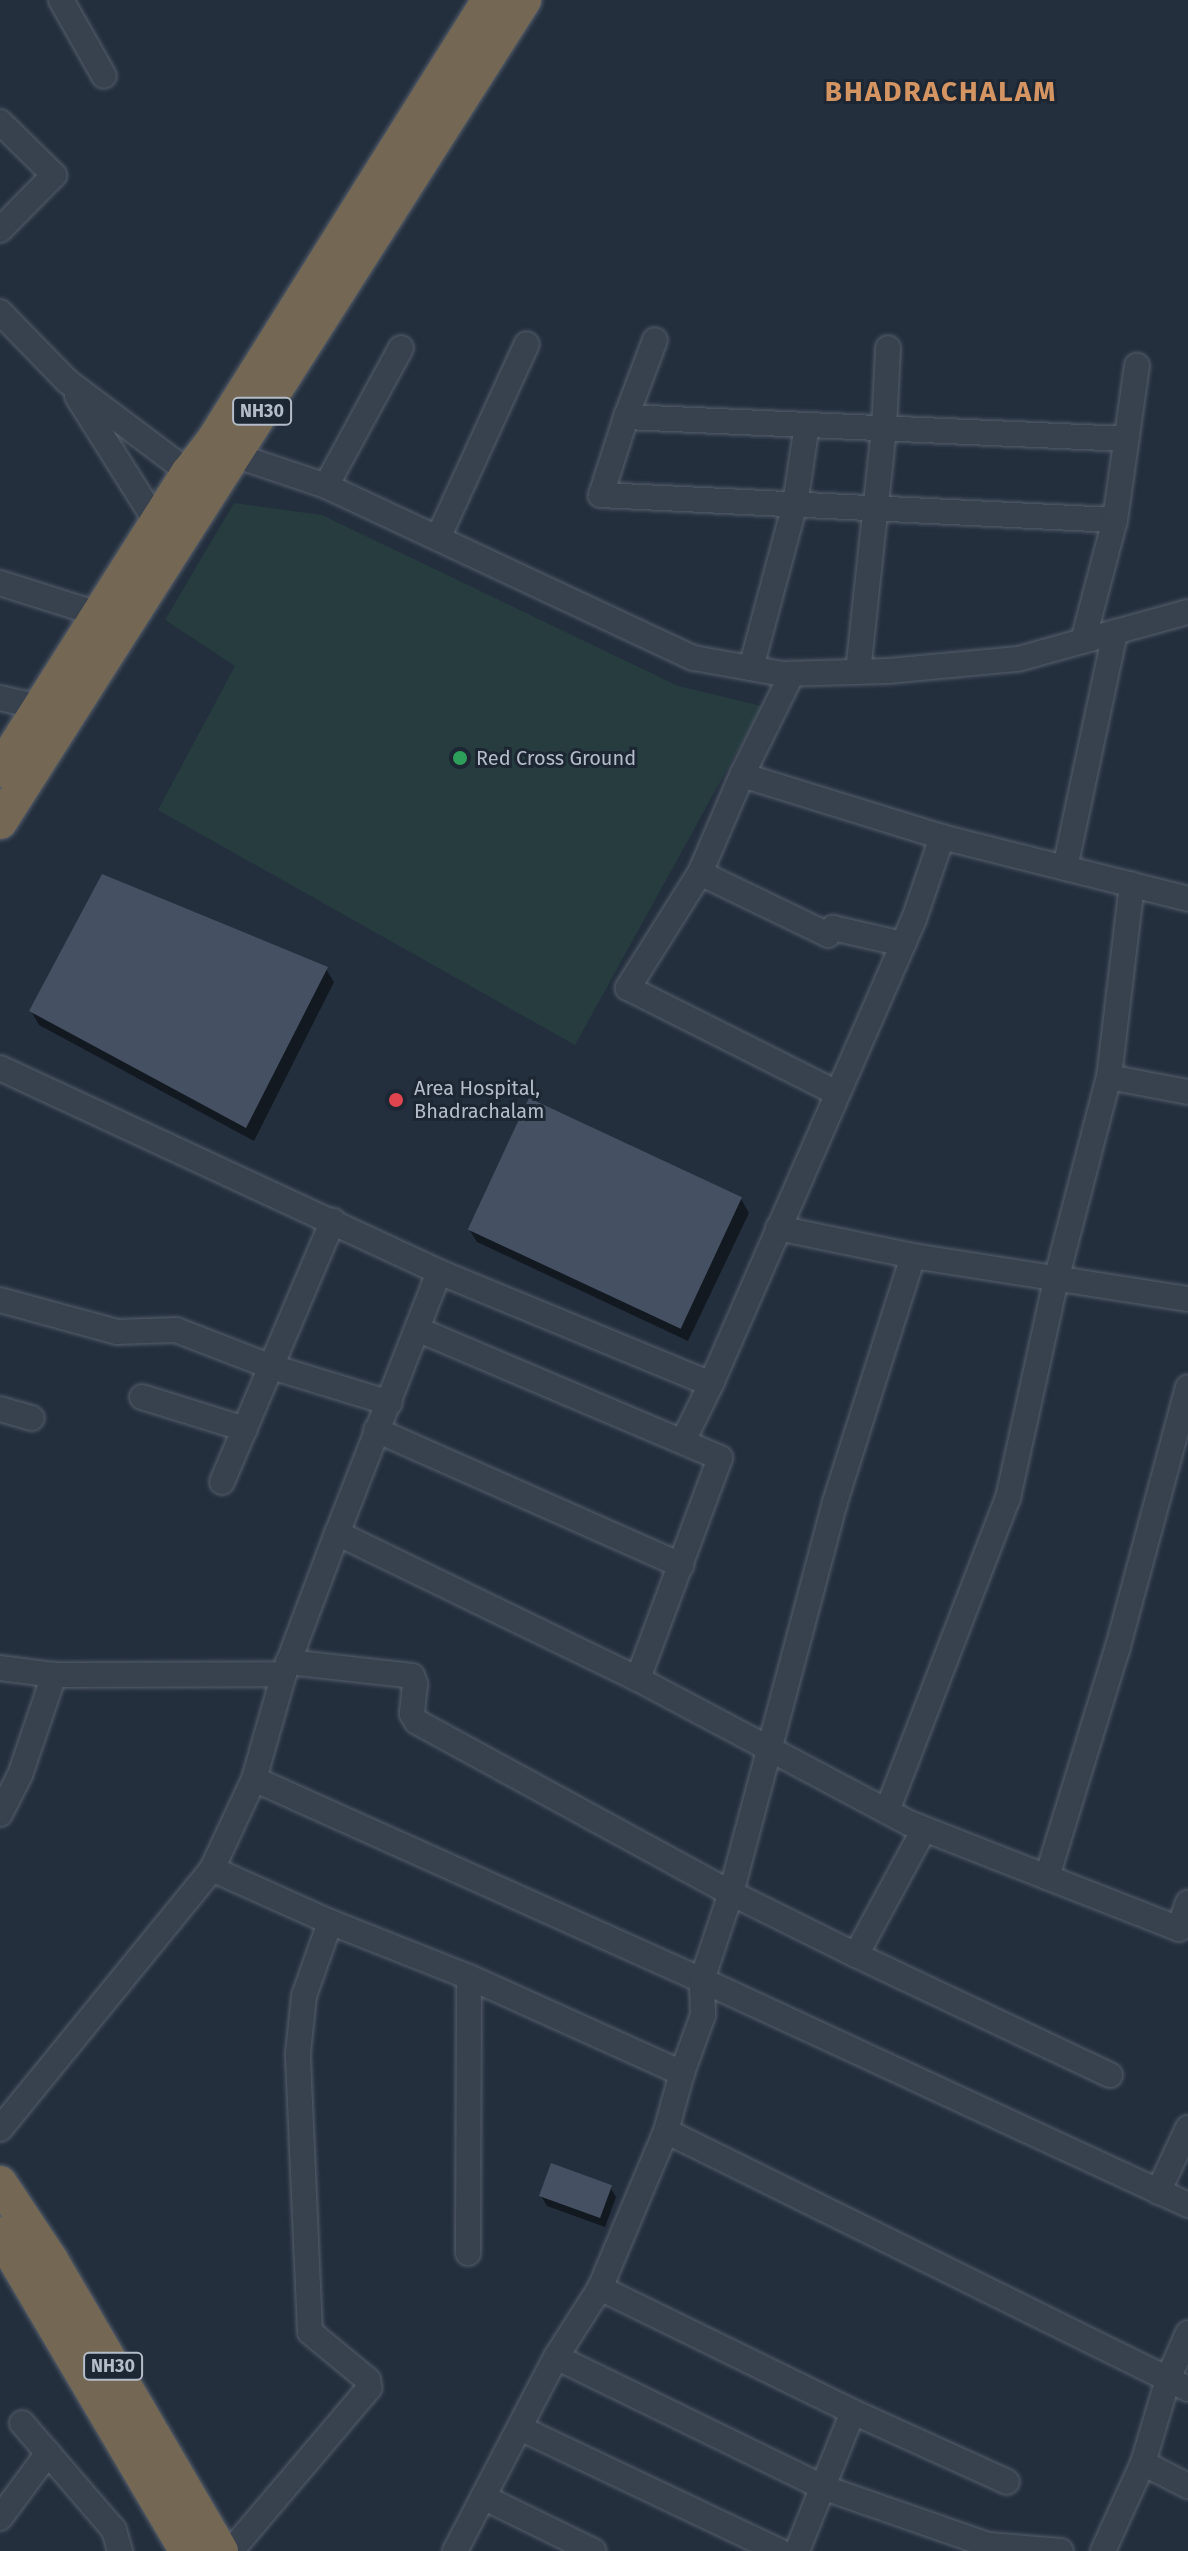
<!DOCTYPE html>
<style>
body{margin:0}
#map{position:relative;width:1188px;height:2551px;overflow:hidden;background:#242f3e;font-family:"Fira Sans",sans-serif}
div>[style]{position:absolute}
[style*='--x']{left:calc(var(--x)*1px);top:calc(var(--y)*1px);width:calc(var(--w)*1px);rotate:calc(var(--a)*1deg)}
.green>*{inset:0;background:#263c3f}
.shadow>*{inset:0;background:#0007}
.building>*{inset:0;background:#455162;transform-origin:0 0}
.roads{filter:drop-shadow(0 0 2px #565f6c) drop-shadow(0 0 2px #565f6c)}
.minor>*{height:24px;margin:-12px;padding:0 12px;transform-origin:12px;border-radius:12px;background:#38414e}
.highway>*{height:34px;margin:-17px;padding:0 17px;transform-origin:17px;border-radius:17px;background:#746855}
.dots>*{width:22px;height:22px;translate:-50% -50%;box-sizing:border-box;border:4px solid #1d2633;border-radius:50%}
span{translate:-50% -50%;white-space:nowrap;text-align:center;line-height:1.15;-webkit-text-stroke:6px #1d2633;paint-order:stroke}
.shield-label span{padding:2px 6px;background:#1d2633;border:2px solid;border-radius:6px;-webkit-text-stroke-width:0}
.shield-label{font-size:18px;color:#b4bcc9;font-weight:700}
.poi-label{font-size:20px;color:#b4bcc9}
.left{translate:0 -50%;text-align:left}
.district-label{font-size:28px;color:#d59563;font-weight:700;letter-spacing:2px}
</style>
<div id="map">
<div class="green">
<div style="clip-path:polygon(234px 503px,322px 515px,678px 686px,762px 706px,575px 1045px,158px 810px,235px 666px,165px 620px)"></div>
</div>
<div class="shadow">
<div style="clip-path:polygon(326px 969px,334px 982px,254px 1141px,39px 1025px,31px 1011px)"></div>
<div style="clip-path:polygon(741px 1199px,749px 1213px,688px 1341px,477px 1242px,469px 1229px)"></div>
<div style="clip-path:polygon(610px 2187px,616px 2197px,605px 2227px,547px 2206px,541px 2196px)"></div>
</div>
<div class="building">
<div style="clip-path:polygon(102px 874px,328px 967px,246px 1128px,29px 1011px)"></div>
<div style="left:529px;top:1098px;width:235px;height:145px;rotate:25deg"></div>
<div style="left:551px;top:2163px;width:65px;height:35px;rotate:20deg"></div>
</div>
<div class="roads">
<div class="minor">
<div style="--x:61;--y:0;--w:87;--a:60.5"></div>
<div style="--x:0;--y:122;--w:76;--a:44.5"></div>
<div style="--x:54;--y:175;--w:77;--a:134.5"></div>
<div style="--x:0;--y:312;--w:96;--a:45.8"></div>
<div style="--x:67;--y:381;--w:165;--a:36.9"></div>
<div style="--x:77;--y:396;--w:150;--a:57.8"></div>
<div style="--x:157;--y:523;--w:13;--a:32"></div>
<div style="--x:626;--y:417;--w:82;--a:-69.4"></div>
<div style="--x:221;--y:446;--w:16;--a:35"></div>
<div style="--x:234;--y:455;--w:97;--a:18.6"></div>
<div style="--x:326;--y:486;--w:406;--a:25.1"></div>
<div style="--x:694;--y:658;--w:90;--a:10.2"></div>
<div style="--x:783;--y:674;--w:105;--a:-1.6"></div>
<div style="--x:888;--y:671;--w:131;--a:-5.3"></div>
<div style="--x:1018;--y:659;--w:176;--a:-15.5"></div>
<div style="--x:326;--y:486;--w:157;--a:-61.5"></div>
<div style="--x:1115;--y:520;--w:515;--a:-177.22"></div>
<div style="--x:601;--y:495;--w:82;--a:-72.2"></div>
<div style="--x:626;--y:417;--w:501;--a:2.51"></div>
<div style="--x:438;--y:538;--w:213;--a:-65.4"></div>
<div style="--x:0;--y:583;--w:103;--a:17.6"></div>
<div style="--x:1083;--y:641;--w:125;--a:-75.2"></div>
<div style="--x:1115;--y:520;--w:156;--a:-81.9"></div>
<div style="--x:751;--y:668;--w:170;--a:-75"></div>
<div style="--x:795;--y:504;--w:80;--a:-81.4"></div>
<div style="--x:858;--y:672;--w:245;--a:-83.9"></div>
<div style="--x:884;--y:428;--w:80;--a:-87.1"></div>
<div style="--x:0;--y:698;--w:41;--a:12.7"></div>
<div style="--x:742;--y:775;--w:107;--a:113.2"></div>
<div style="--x:700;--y:873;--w:136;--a:122.1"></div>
<div style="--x:628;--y:988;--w:234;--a:26.7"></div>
<div style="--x:942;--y:837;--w:254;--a:14.1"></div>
<div style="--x:1065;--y:868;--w:241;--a:-78"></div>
<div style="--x:700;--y:873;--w:142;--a:25.8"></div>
<div style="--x:828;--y:935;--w:9;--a:-54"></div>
<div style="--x:833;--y:928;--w:72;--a:12.9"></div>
<div style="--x:0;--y:1068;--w:484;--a:24.9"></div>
<div style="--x:439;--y:1272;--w:294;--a:22.4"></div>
<div style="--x:711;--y:1384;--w:507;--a:-66.42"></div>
<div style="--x:914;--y:919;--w:87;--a:-71.1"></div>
<div style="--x:942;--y:837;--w:209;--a:-162.8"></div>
<div style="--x:742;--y:775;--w:113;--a:-63.7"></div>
<div style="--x:1109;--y:1077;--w:194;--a:-83.2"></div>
<div style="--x:778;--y:1228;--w:138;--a:11.7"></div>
<div style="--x:913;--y:1256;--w:278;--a:8.9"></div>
<div style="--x:439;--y:1272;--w:280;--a:111.3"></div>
<div style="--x:337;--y:1533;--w:335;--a:25.9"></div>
<div style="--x:638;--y:1679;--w:307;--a:28"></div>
<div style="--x:909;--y:1823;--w:290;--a:21.4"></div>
<div style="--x:1179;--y:1929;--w:28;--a:-71"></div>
<div style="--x:0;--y:1300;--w:121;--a:15.3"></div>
<div style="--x:117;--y:1332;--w:59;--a:-1.9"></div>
<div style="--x:176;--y:1330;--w:103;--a:21.1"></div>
<div style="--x:272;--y:1367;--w:123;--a:17"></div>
<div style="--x:419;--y:1330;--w:327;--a:23"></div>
<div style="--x:720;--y:1458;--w:236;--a:110.4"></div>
<div style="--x:142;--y:1397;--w:108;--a:17.3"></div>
<div style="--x:0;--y:1409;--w:33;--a:16"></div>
<div style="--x:376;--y:1430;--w:334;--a:23.9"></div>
<div style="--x:683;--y:1441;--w:64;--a:-63.8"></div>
<div style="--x:222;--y:1482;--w:284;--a:-67"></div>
<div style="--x:288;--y:1662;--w:125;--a:6.4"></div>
<div style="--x:412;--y:1676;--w:9;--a:69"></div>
<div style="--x:415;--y:1684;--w:30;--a:96"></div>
<div style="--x:412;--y:1714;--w:9;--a:58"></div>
<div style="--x:417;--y:1722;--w:358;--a:28.6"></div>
<div style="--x:731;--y:1893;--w:140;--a:26.4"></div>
<div style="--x:856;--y:1955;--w:143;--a:-61.6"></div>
<div style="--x:0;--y:1668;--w:54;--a:7.4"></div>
<div style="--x:54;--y:1675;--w:230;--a:-0.2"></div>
<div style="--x:254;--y:1779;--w:491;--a:24.2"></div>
<div style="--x:702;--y:1980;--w:92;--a:-71.6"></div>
<div style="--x:731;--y:1893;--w:405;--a:-75.1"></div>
<div style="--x:835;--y:1502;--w:258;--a:-72.4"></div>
<div style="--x:887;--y:1811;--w:336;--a:-68.9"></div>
<div style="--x:1008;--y:1498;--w:227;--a:-77.6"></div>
<div style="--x:1057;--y:1276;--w:206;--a:-75.4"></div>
<div style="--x:1109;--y:1077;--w:80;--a:10.8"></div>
<div style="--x:0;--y:1814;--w:44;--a:-62.9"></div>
<div style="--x:20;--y:1775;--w:106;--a:-71.2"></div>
<div style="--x:212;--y:1869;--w:129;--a:24.2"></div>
<div style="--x:330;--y:1922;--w:149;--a:21.6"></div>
<div style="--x:469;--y:1977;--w:234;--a:24.3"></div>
<div style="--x:682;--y:2073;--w:62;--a:-70.1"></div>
<div style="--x:703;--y:2015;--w:35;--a:-92"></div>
<div style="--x:702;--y:1980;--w:536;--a:24.84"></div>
<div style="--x:1047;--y:1877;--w:238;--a:-72.9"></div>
<div style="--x:1117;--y:1650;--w:272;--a:-74.9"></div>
<div style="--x:856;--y:1955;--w:281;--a:25.3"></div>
<div style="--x:0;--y:2129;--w:335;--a:-50.8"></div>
<div style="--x:212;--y:1869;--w:99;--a:-65"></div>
<div style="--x:254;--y:1779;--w:109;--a:-74.1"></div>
<div style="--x:284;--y:1674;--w:151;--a:-69.4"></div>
<div style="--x:666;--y:2131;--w:60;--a:-74.6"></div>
<div style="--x:1158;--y:2192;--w:71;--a:-64.9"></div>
<div style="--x:468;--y:2253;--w:276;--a:-89.8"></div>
<div style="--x:600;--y:2288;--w:282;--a:26.1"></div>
<div style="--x:853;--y:2412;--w:169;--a:24.4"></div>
<div style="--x:556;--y:2357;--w:296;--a:26"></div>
<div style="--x:822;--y:2487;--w:177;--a:19.2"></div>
<div style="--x:989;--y:2545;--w:72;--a:4.8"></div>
<div style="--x:22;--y:2423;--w:141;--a:49.3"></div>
<div style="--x:114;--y:2530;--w:22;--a:74"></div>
<div style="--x:520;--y:2428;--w:287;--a:25.4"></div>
<div style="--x:1143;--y:2463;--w:51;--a:27.1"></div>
<div style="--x:483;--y:2497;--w:123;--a:26.1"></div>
<div style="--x:0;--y:2518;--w:81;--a:-53.6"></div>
<div style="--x:231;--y:2551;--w:214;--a:-49.7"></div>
<div style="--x:369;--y:2388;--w:8;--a:-97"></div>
<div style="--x:368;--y:2380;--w:75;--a:-140.4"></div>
<div style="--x:310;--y:2332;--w:279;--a:-92.5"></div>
<div style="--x:298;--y:2053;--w:57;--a:-84"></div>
<div style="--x:304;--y:1996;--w:78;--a:-70.6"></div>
<div style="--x:455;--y:2551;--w:219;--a:-62.5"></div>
<div style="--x:556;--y:2357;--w:82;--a:-57.5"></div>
<div style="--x:600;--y:2288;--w:170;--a:-67.2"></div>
<div style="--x:666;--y:2131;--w:582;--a:26.3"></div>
<div style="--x:797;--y:2551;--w:150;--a:-68.1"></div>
<div style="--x:1103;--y:2551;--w:97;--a:-65.6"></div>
<div style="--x:1143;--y:2463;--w:88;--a:-73.4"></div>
<div style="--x:1168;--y:2379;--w:50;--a:-66.5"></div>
</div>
<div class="highway">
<div style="--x:0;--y:770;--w:352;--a:-57.7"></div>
<div style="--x:188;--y:473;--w:41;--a:-52"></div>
<div style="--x:213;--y:441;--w:520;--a:-57.96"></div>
<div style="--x:0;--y:822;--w:975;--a:-57.48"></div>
<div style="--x:0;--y:2183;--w:92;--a:56.5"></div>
<div style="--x:51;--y:2260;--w:337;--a:59.7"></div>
<div style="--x:0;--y:2234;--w:368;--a:59.5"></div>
</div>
</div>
<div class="dots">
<div style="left:460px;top:758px;background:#2e9e5b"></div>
<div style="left:396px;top:1100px;background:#e0444e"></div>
</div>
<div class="shield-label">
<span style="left:262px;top:411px">NH30</span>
<span style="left:113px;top:2366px">NH30</span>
</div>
<div class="poi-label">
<span class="left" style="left:476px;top:758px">Red Cross Ground</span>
<span class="left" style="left:414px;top:1100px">Area Hospital,<br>Bhadrachalam</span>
</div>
<div class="district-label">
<span style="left:941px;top:92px">BHADRACHALAM</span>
</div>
</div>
